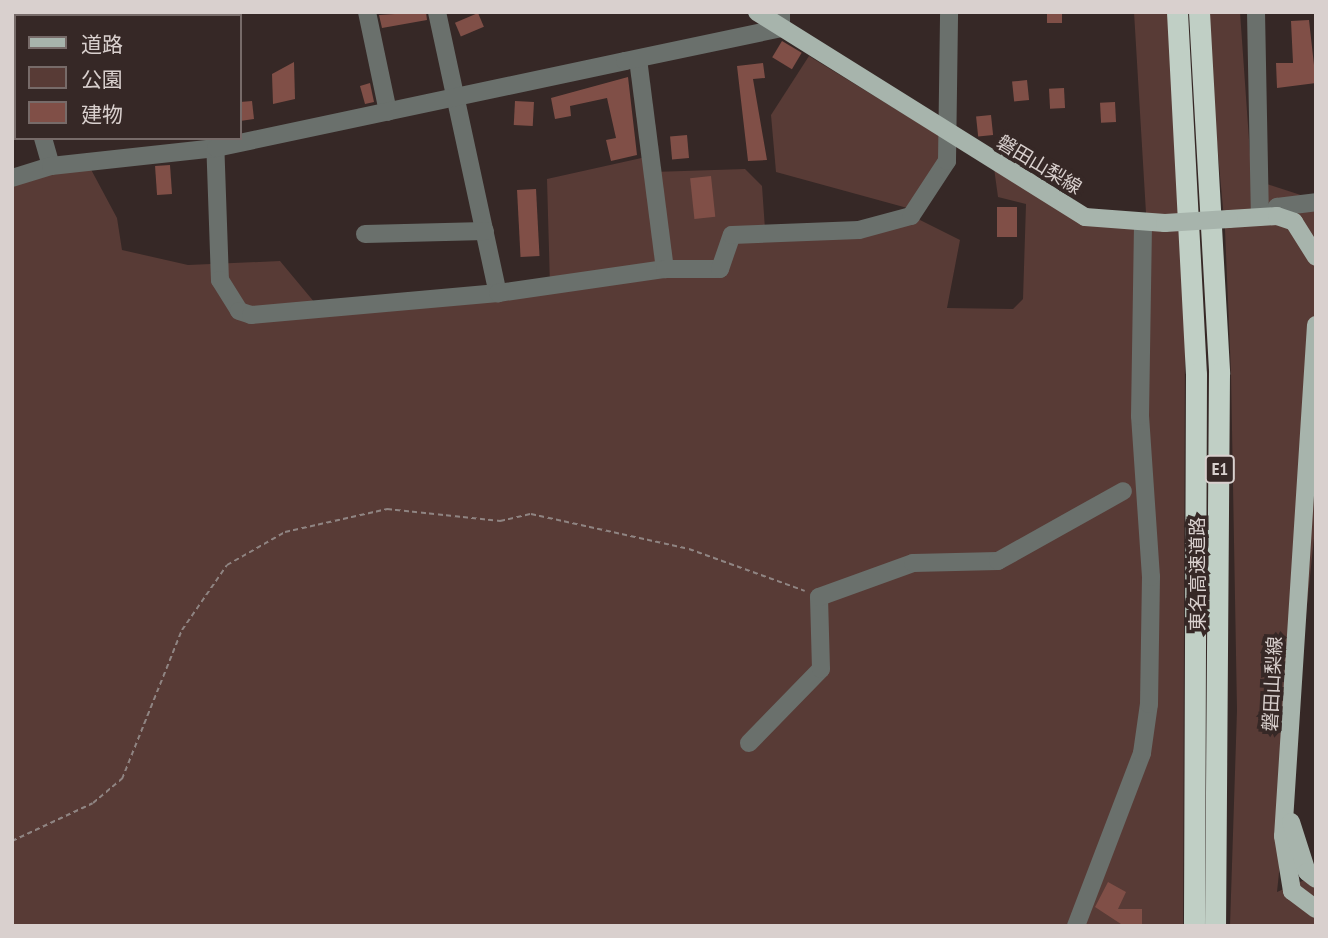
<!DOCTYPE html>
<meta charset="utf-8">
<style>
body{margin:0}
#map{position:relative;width:1328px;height:938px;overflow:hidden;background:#362826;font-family:"PT Sans Narrow","Noto Sans JP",sans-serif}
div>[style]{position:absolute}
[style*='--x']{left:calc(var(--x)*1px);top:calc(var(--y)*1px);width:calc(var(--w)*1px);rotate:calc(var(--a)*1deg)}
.green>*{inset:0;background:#583b36}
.building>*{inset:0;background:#804f47;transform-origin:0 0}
.path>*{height:2px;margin-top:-1px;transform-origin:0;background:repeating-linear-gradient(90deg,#8f8482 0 5px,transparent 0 8.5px)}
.minor>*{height:18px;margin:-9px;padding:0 9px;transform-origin:9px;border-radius:9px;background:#6a706c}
.major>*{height:18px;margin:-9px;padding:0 9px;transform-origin:9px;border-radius:9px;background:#a7b4ac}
.highway>*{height:21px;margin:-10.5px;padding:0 10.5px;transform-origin:10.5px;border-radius:10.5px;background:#c0cfc5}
.major-bridge>*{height:18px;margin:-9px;padding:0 9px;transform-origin:9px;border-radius:9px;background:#a7b4ac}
span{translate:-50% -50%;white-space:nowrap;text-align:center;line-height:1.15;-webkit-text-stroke:7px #362826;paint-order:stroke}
.shield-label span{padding:2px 5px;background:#362826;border:2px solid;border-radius:5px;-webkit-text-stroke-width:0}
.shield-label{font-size:18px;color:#d9d0ce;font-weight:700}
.street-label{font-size:19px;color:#d9d0ce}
.frame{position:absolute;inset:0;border:14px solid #d9d0ce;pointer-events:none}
.legend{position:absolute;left:14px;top:14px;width:228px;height:126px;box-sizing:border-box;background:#362826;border:2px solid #776b69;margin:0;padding:9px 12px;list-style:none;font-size:21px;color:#d9d0ce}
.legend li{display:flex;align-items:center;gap:14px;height:35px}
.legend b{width:35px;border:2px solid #776b69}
</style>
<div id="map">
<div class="green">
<div style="clip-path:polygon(1134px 12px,1171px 12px,1185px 333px,1183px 926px,12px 926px,12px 178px,87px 162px,117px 218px,122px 250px,188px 265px,280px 261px,325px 315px,550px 286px,547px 179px,646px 157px,653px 172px,745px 169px,762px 186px,765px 229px,732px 235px,916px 218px,960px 240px,947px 308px,1013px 309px,1023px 299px,1026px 204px,998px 197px,994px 168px,1083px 216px,1147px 230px)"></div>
<div style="clip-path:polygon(1205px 12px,1240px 12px,1255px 225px,1267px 184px,1316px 200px,1316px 519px,1277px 892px,1316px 875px,1316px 926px,1230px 926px,1237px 710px,1231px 373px,1225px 230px)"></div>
<div style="clip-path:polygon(809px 56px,946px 140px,945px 163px,911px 209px,776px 172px,771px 115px)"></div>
</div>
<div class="building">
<div style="clip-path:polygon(426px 12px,427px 20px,382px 28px,379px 15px)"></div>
<div style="left:1047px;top:12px;width:15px;height:11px"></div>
<div style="left:478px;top:13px;width:15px;height:25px;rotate:67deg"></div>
<div style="clip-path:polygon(1309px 20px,1316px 83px,1277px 88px,1276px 63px,1293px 63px,1291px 21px)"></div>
<div style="left:782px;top:41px;width:23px;height:19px;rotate:31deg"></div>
<div style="clip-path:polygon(294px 62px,295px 99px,273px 104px,272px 74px)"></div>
<div style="clip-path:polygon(763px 63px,765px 78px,753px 79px,767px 160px,748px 161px,737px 66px)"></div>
<div style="clip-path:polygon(628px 77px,637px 155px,611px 161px,606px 140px,616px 138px,607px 98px,570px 106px,571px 116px,555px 119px,551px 98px)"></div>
<div style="left:1027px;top:80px;width:20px;height:15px;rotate:84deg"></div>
<div style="clip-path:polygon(370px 83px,374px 102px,365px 104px,360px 86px)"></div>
<div style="left:1064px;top:88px;width:20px;height:15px;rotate:87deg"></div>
<div style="clip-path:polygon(252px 101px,254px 119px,240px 121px,240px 102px)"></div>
<div style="left:515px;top:101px;width:19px;height:24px;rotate:3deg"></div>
<div style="left:1115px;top:102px;width:20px;height:15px;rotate:87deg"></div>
<div style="left:991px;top:115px;width:20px;height:15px;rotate:84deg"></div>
<div style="left:687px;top:135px;width:23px;height:17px;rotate:85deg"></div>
<div style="left:170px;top:165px;width:29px;height:15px;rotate:86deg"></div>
<div style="left:711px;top:176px;width:41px;height:21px;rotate:84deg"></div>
<div style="left:536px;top:189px;width:67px;height:19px;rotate:87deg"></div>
<div style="left:997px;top:207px;width:20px;height:30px"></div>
<div style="clip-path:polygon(1108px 882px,1126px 892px,1118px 909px,1142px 909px,1142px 926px,1124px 926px,1095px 907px)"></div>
</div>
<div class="path">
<div style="--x:12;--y:841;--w:89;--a:-25.1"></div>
<div style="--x:93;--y:803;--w:38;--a:-40"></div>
<div style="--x:122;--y:779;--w:161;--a:-68.1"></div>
<div style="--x:182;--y:630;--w:79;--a:-55.3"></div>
<div style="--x:227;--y:565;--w:67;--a:-29.6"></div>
<div style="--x:285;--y:532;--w:105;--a:-12.7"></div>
<div style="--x:387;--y:509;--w:114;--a:6.1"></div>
<div style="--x:500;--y:521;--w:32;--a:-13"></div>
<div style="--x:531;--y:514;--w:162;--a:12.5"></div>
<div style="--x:689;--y:549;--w:123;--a:19.9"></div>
</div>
<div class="minor">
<div style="--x:367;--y:12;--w:102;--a:78.1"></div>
<div style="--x:437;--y:12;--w:288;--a:77.8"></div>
<div style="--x:1256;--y:12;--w:205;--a:88.9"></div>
<div style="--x:12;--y:14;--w:15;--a:74"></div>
<div style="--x:207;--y:15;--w:14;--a:-12"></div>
<div style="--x:638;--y:59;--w:212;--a:82.7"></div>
<div style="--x:43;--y:138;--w:29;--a:74"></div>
<div style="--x:215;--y:138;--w:142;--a:88"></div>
<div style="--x:220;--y:280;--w:36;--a:58"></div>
<div style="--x:239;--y:311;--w:13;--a:18"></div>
<div style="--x:251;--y:315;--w:248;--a:-5.1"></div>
<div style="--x:498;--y:293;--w:169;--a:-8.2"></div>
<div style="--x:665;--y:269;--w:55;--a:0"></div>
<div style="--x:720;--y:269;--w:36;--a:-71"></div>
<div style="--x:732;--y:235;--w:127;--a:-2.3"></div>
<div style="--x:859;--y:230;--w:54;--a:-15.1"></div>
<div style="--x:911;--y:216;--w:66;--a:-56.8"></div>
<div style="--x:947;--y:161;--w:149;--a:-89.2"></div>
<div style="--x:12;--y:178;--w:41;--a:-17.1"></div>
<div style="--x:51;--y:166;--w:166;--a:-6.2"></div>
<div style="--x:216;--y:148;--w:418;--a:-12"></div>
<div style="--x:625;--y:61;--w:159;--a:-11.9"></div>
<div style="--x:781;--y:28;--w:16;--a:-90"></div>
<div style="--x:1271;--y:216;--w:11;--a:-56"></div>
<div style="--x:1277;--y:207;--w:39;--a:-7"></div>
<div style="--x:365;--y:234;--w:120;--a:-1.4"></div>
<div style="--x:749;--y:743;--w:103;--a:-45.8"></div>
<div style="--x:821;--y:669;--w:72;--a:-91.6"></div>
<div style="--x:819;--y:597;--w:100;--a:-19.9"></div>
<div style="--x:913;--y:563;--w:85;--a:-1.3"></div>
<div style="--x:998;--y:561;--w:143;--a:-29.2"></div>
<div style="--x:1076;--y:926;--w:185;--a:-69.1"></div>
<div style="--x:1142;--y:753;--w:49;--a:-81.9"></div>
<div style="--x:1149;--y:704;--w:127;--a:-89.1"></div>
<div style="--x:1151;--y:577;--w:161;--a:-93.9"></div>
<div style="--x:1140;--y:416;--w:193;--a:-89.1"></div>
</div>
<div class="major">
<div style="--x:757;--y:12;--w:387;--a:32"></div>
<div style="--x:1085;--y:217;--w:80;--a:4.3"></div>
<div style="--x:1229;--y:219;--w:48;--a:-3.6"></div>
<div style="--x:1277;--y:216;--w:18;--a:19"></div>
<div style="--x:1294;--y:222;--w:41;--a:57.8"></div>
<div style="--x:1316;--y:325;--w:512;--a:93.69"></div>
<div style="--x:1283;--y:836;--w:56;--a:80.7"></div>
<div style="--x:1292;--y:891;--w:30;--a:37"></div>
<div style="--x:1291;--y:822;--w:52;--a:72.3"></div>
<div style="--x:1307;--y:872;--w:11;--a:38"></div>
</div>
<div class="highway">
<div style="--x:1177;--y:12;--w:362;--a:87"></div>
<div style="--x:1196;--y:374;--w:552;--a:90.21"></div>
<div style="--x:1199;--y:12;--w:362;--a:86.8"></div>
<div style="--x:1219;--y:373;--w:553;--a:90.41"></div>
</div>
<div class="major-bridge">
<div style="--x:1165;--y:223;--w:64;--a:-3.6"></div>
</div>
<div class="shield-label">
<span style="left:1220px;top:469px">E1</span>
</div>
<div class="street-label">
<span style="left:1039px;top:165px;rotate:31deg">磐田山梨線</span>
<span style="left:1198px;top:574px;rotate:-90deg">東名高速道路</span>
<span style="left:1273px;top:684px;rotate:-87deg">磐田山梨線</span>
</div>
<div class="frame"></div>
<ul class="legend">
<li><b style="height:9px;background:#a7b4ac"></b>道路</li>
<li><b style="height:19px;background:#583b36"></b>公園</li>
<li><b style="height:19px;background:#804f47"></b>建物</li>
</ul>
</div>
